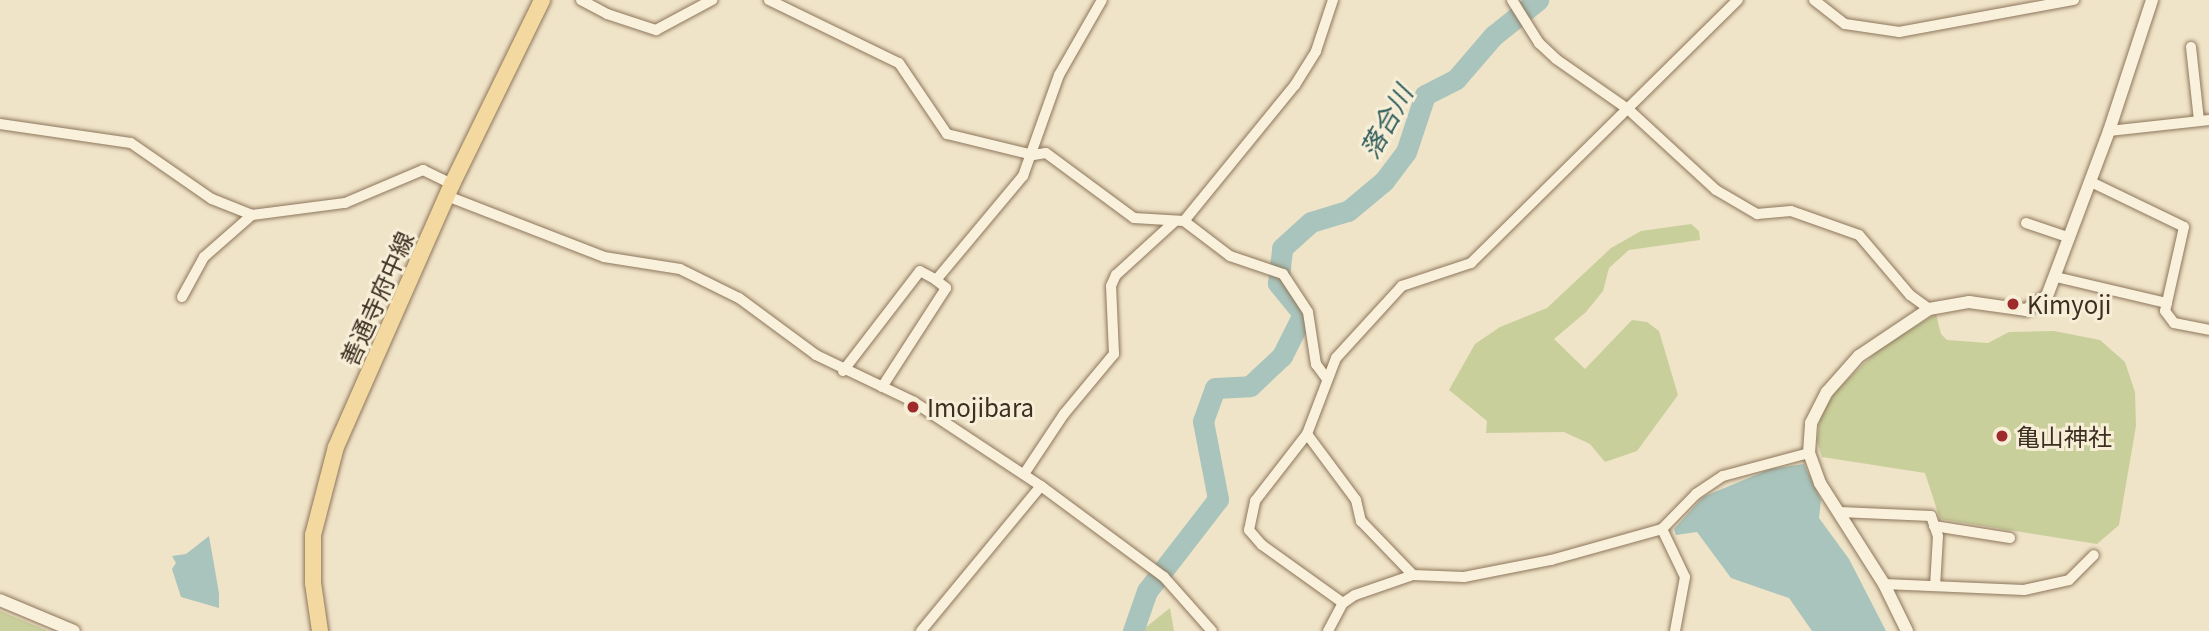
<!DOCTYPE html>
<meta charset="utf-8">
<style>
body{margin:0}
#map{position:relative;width:2209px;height:631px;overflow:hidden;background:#f0e4c8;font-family:Georgia,"Noto Sans JP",serif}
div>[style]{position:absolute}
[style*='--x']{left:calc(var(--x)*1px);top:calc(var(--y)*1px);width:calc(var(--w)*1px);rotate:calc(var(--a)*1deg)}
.green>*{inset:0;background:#c9cf9b}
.water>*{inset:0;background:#a9c4bc}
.river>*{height:21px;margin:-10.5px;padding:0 10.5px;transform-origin:10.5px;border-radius:10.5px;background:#a9c4bc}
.roads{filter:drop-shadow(0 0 2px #8d765c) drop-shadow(0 0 2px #8d765c)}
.minor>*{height:10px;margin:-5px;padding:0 5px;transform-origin:5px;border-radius:5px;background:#faf1dc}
.tertiary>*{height:12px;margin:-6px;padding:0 6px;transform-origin:6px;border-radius:6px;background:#faf1dc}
.primary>*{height:16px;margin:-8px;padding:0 8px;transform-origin:8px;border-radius:8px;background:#f3d9a0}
.dots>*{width:19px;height:19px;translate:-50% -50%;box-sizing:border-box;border:4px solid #f7eed8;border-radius:50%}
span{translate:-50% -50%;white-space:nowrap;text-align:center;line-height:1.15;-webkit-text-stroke:6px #f7eed8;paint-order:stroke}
.street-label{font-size:24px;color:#3d2e20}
.poi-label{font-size:24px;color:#3d2e20}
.left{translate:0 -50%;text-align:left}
.water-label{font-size:26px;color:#2f5d5a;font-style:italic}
</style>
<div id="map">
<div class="green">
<div style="clip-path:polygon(1691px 224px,1699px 231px,1700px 240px,1629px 250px,1609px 268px,1603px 291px,1586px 312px,1554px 339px,1585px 369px,1632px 320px,1647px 322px,1659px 331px,1678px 395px,1637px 451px,1605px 462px,1590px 444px,1564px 432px,1486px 433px,1487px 421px,1449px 390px,1475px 344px,1500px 327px,1547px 308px,1611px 248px,1641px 231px)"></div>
<div style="clip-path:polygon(1936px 314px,1941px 334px,1947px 340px,1988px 343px,2009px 332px,2054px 331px,2100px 340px,2125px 362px,2135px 392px,2136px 426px,2119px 525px,2097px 544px,1940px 519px,1925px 473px,1822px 457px,1817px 441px,1821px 413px,1836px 391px,1880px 348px)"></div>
<div style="clip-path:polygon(1170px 608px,1174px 631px,1140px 631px,1141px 631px)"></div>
<div style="clip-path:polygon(0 611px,34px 625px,48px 631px,0 631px)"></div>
</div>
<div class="water">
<div style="clip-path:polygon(1804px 464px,1821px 500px,1819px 518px,1849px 559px,1886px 631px,1812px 631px,1789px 598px,1731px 578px,1697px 532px,1676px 535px,1674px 529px,1703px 497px,1770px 469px)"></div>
<div style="clip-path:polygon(209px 536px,219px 593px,219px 608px,181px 597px,172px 569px,176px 563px,172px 556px,186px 554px)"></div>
</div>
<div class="river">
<div style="--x:1133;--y:631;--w:42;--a:-70.7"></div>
<div style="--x:1147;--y:591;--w:116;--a:-52.3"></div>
<div style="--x:1218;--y:499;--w:79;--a:-100.9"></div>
<div style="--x:1203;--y:421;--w:35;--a:-70"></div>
<div style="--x:1215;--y:388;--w:35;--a:-3"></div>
<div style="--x:1250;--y:386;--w:44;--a:-43.2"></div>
<div style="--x:1282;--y:356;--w:47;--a:-63.4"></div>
<div style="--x:1303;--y:314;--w:40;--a:-129"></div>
<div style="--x:1278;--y:283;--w:35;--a:-83"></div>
<div style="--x:1282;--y:248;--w:39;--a:-42"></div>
<div style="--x:1311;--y:222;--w:39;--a:-17"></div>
<div style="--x:1348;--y:211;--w:47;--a:-39.8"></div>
<div style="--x:1384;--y:181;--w:36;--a:-53"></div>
<div style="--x:1406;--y:152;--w:60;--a:-71.6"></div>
<div style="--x:1425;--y:95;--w:35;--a:-27"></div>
<div style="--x:1456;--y:79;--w:57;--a:-49.3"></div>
<div style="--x:1493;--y:36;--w:58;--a:-38.7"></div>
</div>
<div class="roads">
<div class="minor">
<div style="--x:581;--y:0;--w:30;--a:28"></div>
<div style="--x:607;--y:14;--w:52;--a:18.1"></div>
<div style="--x:656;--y:30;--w:64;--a:-28.2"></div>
<div style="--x:769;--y:0;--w:144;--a:25.9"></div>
<div style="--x:899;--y:63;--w:86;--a:55.9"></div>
<div style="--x:947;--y:134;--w:89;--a:13.7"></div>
<div style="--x:1033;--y:155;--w:13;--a:-9"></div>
<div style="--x:1046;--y:153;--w:109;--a:36.5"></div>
<div style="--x:1134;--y:218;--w:50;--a:3.4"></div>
<div style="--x:1184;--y:221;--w:58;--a:37.3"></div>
<div style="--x:1230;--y:256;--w:56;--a:18.8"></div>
<div style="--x:1283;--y:274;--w:45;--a:56.7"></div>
<div style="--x:1308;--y:312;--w:53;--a:81.3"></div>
<div style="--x:1316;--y:364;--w:19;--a:54"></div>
<div style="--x:1512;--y:0;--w:51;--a:57.9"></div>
<div style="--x:1539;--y:43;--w:23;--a:43"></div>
<div style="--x:1556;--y:59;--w:89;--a:34.9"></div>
<div style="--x:1629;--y:110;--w:118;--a:42.6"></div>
<div style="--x:1716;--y:190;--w:48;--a:30.3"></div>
<div style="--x:1757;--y:214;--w:34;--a:-5"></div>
<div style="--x:1791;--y:211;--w:72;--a:19.4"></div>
<div style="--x:1859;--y:235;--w:79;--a:49.6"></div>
<div style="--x:1910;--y:295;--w:24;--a:36"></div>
<div style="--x:1814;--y:0;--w:39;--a:38"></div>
<div style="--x:1845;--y:24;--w:55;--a:8.4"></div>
<div style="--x:1899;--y:32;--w:178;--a:-10.4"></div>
<div style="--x:2191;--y:47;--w:74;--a:83.8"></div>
<div style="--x:0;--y:124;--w:132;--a:8.3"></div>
<div style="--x:131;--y:143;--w:98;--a:34.7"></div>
<div style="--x:212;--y:199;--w:43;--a:21.8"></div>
<div style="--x:252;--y:215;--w:94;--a:-7.4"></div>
<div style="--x:345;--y:203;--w:85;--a:-22.9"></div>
<div style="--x:423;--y:170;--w:32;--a:26"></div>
<div style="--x:2109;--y:131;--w:101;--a:-6.3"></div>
<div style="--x:2091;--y:182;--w:103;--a:25.8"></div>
<div style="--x:2184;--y:227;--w:86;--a:102.7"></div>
<div style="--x:2165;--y:311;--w:15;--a:53"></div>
<div style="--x:2174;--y:323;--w:36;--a:11"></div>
<div style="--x:447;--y:196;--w:168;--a:21.2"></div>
<div style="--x:604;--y:257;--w:77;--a:9"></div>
<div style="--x:680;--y:269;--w:66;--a:26.2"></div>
<div style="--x:739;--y:298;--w:96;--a:36.5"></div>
<div style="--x:816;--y:355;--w:109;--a:25.6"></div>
<div style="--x:914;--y:402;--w:152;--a:33.5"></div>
<div style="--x:1041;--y:486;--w:153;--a:36.5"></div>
<div style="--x:1164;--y:577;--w:72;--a:48.4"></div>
<div style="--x:1184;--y:221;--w:176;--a:-50.8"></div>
<div style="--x:1295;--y:85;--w:40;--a:-58"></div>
<div style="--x:1316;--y:51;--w:54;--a:-71.6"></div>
<div style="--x:2026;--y:223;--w:46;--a:18.8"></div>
<div style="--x:2056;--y:277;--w:114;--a:13.2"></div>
<div style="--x:182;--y:297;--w:46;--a:-61.2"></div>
<div style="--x:204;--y:257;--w:64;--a:-41.2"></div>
<div style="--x:843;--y:371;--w:126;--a:-52.4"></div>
<div style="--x:920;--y:271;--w:18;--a:29"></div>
<div style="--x:936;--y:280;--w:136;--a:-50.1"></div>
<div style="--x:1023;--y:176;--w:107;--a:-70.4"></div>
<div style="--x:1059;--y:75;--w:86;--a:-60.2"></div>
<div style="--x:882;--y:387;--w:118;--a:-57.1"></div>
<div style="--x:946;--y:288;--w:13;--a:-141"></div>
<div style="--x:1307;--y:434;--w:82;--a:53.4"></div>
<div style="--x:1356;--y:500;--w:22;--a:77"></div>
<div style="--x:1361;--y:521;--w:75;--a:46.1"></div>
<div style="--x:1024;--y:474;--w:72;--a:-56.3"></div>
<div style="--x:1064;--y:414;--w:78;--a:-50.2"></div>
<div style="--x:1114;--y:354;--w:68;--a:-92.5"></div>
<div style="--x:1111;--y:286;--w:12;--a:-66"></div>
<div style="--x:1116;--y:275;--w:79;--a:-42.4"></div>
<div style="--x:1840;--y:512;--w:91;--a:2.5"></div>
<div style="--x:1931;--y:516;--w:21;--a:71"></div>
<div style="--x:1938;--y:536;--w:50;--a:93.4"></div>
<div style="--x:1934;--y:526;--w:77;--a:9"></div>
<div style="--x:1662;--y:529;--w:53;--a:64.4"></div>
<div style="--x:1685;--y:577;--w:55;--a:100.5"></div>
<div style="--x:1884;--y:584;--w:140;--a:2.5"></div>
<div style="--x:2024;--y:590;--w:46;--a:-12.5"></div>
<div style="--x:2069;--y:580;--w:35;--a:-45"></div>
<div style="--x:1343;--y:603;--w:100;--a:-144.4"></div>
<div style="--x:1262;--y:545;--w:20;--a:-131"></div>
<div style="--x:1249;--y:530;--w:30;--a:-78"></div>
<div style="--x:1255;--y:501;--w:85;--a:-52.2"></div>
<div style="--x:1307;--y:434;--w:81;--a:-69.1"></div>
<div style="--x:1336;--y:358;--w:98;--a:-47.5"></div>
<div style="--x:1402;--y:286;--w:73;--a:-18.4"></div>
<div style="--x:1471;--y:263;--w:375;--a:-44.6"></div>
<div style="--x:921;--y:631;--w:188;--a:-50.4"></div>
<div style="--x:1328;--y:631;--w:32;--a:-62"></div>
<div style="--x:1343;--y:603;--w:14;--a:-34"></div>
<div style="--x:1355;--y:595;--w:61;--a:-19"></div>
<div style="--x:1413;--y:575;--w:51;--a:2.2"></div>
<div style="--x:1464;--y:577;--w:89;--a:-11.1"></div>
<div style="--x:1551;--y:560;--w:115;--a:-15.6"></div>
<div style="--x:1662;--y:529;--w:49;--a:-45.8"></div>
<div style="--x:1696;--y:494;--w:32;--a:-34"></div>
<div style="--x:1723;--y:476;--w:89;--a:-15"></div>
</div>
<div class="tertiary">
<div style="--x:0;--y:600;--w:80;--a:22.7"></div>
<div style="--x:1907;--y:631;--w:52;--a:-116.1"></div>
<div style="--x:1884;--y:584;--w:120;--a:-122.4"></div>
<div style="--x:1820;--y:483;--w:32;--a:-110"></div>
<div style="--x:1809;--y:453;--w:30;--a:-86"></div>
<div style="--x:1811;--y:423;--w:35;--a:-63"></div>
<div style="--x:1827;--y:392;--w:48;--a:-48.4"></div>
<div style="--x:1859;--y:356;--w:84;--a:-33.9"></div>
<div style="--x:1929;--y:309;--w:41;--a:-9.9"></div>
<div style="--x:1969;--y:302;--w:58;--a:8"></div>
<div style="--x:2026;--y:310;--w:25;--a:-34"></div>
<div style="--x:2047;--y:296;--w:176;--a:-69.4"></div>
<div style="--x:2109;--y:131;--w:138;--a:-71.8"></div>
</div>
<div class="primary">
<div style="--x:320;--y:631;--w:49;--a:-98.3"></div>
<div style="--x:313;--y:583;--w:48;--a:-90"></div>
<div style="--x:313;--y:535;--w:91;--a:-75.4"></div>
<div style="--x:336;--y:447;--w:287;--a:-66.2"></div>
<div style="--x:452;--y:184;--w:205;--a:-63.9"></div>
</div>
</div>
<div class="dots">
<div style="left:2013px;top:304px;background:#9e2a2b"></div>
<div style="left:913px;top:407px;background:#9e2a2b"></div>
<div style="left:2002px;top:436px;background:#9e2a2b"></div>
</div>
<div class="street-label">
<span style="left:376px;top:298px;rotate:-66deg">善通寺府中線</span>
</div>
<div class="poi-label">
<span class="left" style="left:2027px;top:304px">Kimyoji</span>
<span class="left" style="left:927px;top:407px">Imojibara</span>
<span class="left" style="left:2016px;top:436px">亀山神社</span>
</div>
<div class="water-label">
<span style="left:1385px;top:121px;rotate:-61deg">落合川</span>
</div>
</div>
